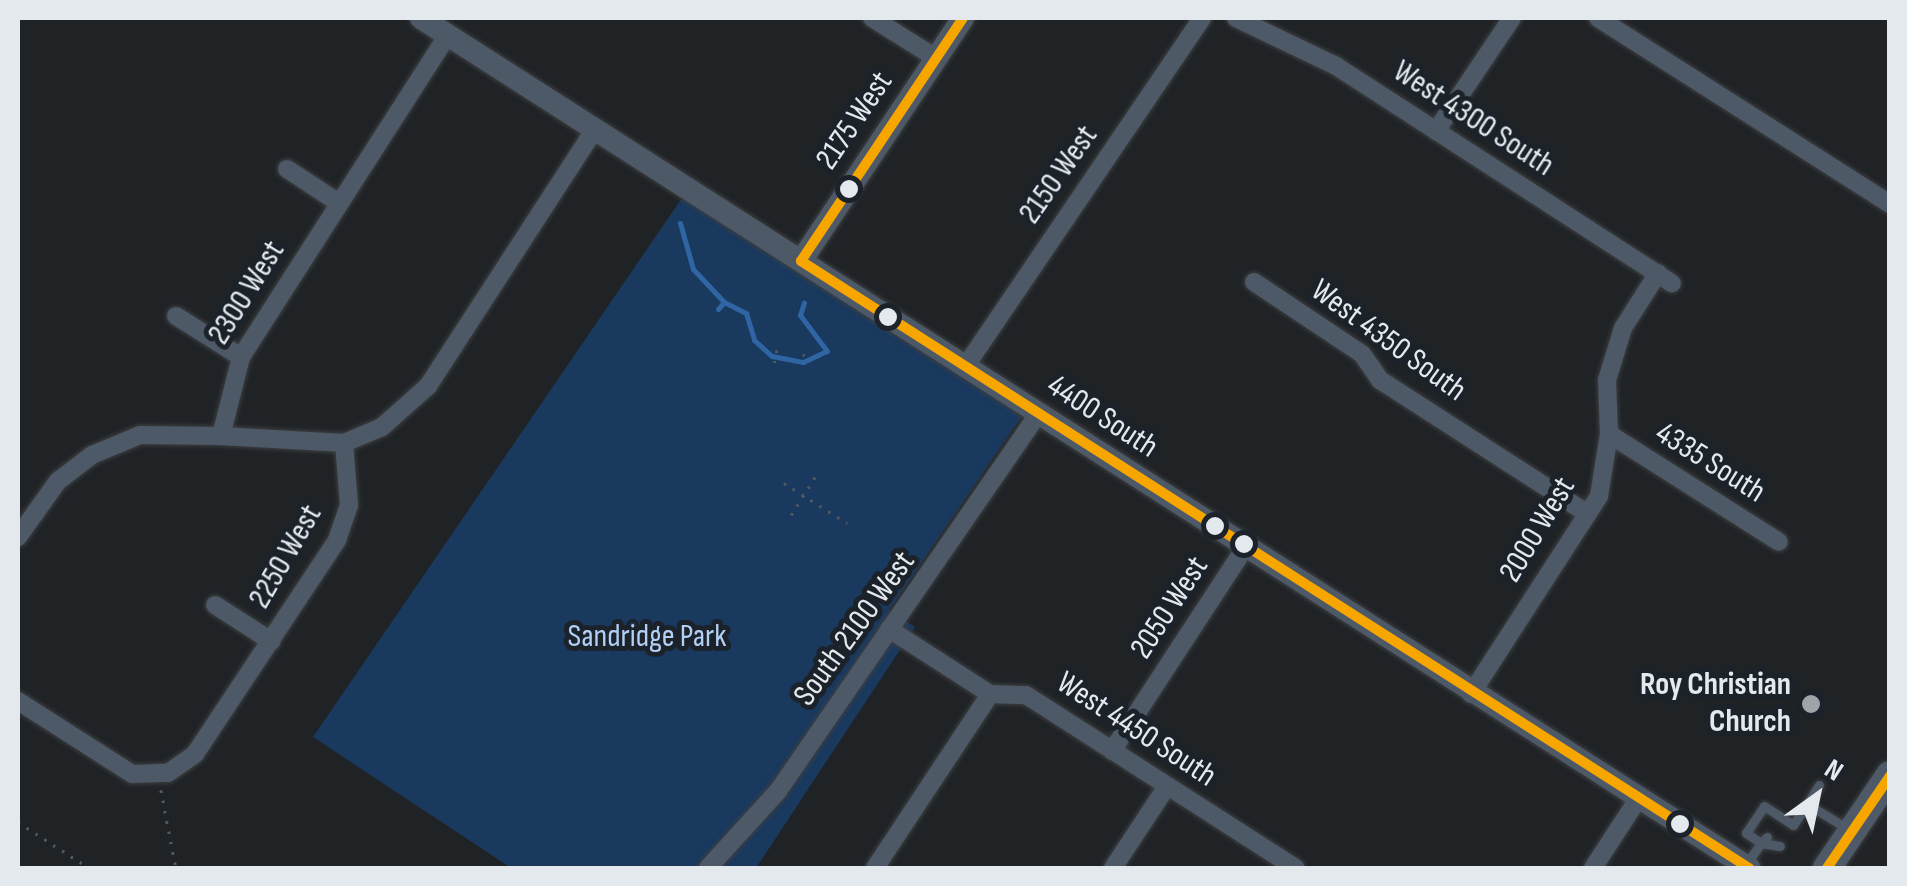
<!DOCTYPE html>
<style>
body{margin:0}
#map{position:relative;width:1907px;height:886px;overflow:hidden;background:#202326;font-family:"Sofia Sans Condensed",sans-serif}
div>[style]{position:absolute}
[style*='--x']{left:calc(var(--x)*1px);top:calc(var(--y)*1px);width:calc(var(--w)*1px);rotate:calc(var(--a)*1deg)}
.green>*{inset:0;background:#19395f}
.stream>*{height:5px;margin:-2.5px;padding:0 2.5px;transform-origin:2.5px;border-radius:2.5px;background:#3065a4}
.path>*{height:2.5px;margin-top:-1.25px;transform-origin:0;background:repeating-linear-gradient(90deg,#505962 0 2.5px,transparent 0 10.5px)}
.roads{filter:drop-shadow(0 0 2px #3c3f41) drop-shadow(0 0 2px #3c3f41)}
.service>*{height:9px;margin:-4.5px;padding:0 4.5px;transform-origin:4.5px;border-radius:4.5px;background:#4e5967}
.minor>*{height:18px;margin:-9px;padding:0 9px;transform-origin:9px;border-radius:9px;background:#4e5967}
.tertiary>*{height:22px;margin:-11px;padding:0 11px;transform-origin:11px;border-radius:11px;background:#4e5967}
.primary>*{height:28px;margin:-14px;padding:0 14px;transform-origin:14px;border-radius:14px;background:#4e5a68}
.bus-1>*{height:10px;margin:-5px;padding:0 5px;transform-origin:5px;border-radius:5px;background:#f7a600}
.dots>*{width:28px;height:28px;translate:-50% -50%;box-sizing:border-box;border:5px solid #1c222a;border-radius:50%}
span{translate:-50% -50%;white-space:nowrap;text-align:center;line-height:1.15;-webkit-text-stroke:10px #1c222a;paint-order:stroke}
.street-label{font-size:32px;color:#e4e9ee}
.park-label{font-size:32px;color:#b2d0f6}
.poi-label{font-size:32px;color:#e4e9ee;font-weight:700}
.right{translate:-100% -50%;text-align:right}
.frame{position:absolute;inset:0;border:20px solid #e4e9ee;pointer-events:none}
.north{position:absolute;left:1767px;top:746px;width:100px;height:100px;-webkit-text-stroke:8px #1c222a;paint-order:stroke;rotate:33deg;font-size:28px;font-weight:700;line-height:40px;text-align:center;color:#e4e9ee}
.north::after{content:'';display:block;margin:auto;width:35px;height:45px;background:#e4e9ee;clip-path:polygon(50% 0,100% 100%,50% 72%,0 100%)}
</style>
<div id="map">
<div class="green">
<div style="clip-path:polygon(682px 198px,1022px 416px,889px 610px,915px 627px,756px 868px,511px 868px,313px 737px)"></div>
</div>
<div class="stream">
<div style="--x:680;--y:223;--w:48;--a:74.2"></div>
<div style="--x:693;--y:269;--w:45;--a:46.8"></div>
<div style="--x:718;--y:309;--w:9;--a:-49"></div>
<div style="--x:724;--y:302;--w:25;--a:27"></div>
<div style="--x:746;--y:313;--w:28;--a:73"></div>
<div style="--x:754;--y:340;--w:24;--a:42"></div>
<div style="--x:772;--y:356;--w:32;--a:11"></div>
<div style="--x:803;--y:362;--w:26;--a:-25"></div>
<div style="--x:827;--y:351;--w:45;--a:-126.9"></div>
<div style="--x:800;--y:315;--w:13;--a:-72"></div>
</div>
<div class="path">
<div style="--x:803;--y:354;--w:11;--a:38"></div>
<div style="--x:774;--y:363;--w:14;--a:-78"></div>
<div style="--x:784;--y:483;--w:75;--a:32.4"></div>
<div style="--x:791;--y:515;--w:45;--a:-57.7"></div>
<div style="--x:161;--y:790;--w:79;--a:79.1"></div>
<div style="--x:18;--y:822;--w:85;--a:32.9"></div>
<div style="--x:526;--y:868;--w:12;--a:0"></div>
</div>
<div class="roads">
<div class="service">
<div style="--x:1819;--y:785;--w:22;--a:122"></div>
<div style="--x:1807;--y:804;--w:50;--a:31.2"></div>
<div style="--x:1767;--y:837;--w:8;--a:135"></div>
<div style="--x:1761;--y:843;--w:18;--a:-146"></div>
<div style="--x:1746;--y:833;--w:32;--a:-56"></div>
<div style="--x:1764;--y:806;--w:35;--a:33"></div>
<div style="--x:1793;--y:825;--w:25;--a:-56"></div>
<div style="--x:1746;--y:864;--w:26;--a:-54"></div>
<div style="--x:1761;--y:843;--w:19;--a:9"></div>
</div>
<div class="minor">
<div style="--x:872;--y:18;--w:75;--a:32"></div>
<div style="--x:1236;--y:18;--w:111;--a:25.6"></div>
<div style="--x:1336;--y:66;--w:400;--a:32.9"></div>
<div style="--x:1598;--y:18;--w:346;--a:32.5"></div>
<div style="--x:1436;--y:131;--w:136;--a:-56.1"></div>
<div style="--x:287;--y:169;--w:62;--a:33.2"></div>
<div style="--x:1254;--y:282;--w:130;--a:33.7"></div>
<div style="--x:1362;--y:354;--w:32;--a:55"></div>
<div style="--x:1380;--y:380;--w:247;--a:32.8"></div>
<div style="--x:176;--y:316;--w:77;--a:32.2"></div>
<div style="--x:965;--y:367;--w:422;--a:-55.8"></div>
<div style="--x:1609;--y:434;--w:201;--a:32.4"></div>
<div style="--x:221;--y:436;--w:123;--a:3.3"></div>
<div style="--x:18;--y:537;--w:69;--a:-54.5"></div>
<div style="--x:58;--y:481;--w:43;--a:-37.4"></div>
<div style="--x:92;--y:455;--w:52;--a:-22.6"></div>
<div style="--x:140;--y:435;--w:81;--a:0.7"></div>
<div style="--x:221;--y:436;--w:81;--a:-75.8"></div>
<div style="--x:241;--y:357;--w:383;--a:-57.3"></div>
<div style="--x:215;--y:605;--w:67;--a:32.7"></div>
<div style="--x:889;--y:629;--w:120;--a:32.8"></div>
<div style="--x:990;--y:694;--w:36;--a:2"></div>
<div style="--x:1026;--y:695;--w:320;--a:32.7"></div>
<div style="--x:1471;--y:694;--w:236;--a:-57.1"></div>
<div style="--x:1599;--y:496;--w:63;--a:-80.8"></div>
<div style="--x:1609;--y:434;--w:54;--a:-92.1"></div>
<div style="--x:1607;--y:380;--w:54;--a:-72.9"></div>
<div style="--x:1623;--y:328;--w:65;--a:-57.5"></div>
<div style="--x:18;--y:701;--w:135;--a:32.6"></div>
<div style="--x:132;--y:774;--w:36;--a:-2"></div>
<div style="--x:168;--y:773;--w:33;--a:-35"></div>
<div style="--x:195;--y:754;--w:257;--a:-56.4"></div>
<div style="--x:337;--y:540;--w:37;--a:-71"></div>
<div style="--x:349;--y:505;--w:62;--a:-94.6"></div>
<div style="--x:344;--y:443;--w:41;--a:-22.8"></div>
<div style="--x:382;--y:427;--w:62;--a:-41.7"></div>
<div style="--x:428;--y:386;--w:306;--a:-57"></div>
<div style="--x:1112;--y:751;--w:243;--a:-56.8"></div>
<div style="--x:708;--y:868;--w:104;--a:-47.7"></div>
<div style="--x:778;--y:791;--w:458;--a:-55.4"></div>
<div style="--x:875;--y:868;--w:209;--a:-56.5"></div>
<div style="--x:1113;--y:868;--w:98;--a:-56.6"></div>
<div style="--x:1593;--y:868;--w:82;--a:-56.9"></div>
</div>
<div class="tertiary">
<div style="--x:421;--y:18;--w:1577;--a:32.62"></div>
<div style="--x:801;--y:261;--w:292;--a:-56.3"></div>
</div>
<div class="primary">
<div style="--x:1827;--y:868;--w:112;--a:-55.9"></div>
</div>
</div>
<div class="bus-1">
<div style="--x:801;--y:261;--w:1126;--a:32.63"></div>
<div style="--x:801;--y:261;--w:292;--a:-56.3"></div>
<div style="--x:1827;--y:868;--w:112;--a:-55.6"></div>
</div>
<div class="dots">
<div style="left:849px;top:189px;background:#e4e9ee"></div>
<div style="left:888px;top:317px;background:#e4e9ee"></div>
<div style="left:1215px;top:526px;background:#e4e9ee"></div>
<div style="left:1244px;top:544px;background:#e4e9ee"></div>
<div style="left:1811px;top:704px;background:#9fa4a8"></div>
<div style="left:1680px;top:824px;background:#e4e9ee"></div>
</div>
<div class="street-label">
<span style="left:1473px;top:119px;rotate:33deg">West 4300 South</span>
<span style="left:855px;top:121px;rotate:-56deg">2175 West</span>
<span style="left:1059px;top:175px;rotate:-55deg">2150 West</span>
<span style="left:247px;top:293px;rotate:-58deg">2300 West</span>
<span style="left:1388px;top:341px;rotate:36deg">West 4350 South</span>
<span style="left:1102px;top:417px;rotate:33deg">4400 South</span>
<span style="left:1710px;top:463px;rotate:32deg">4335 South</span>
<span style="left:1538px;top:530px;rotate:-59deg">2000 West</span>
<span style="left:286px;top:557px;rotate:-60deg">2250 West</span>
<span style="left:1170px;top:608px;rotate:-57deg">2050 West</span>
<span style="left:855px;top:629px;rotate:-54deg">South 2100 West</span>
<span style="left:1136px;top:730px;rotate:33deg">West 4450 South</span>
</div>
<div class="park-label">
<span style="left:647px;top:637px">Sandridge Park</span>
</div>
<div class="poi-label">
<span class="right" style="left:1791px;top:704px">Roy Christian<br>Church</span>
</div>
<div class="frame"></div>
<div class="north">N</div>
</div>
